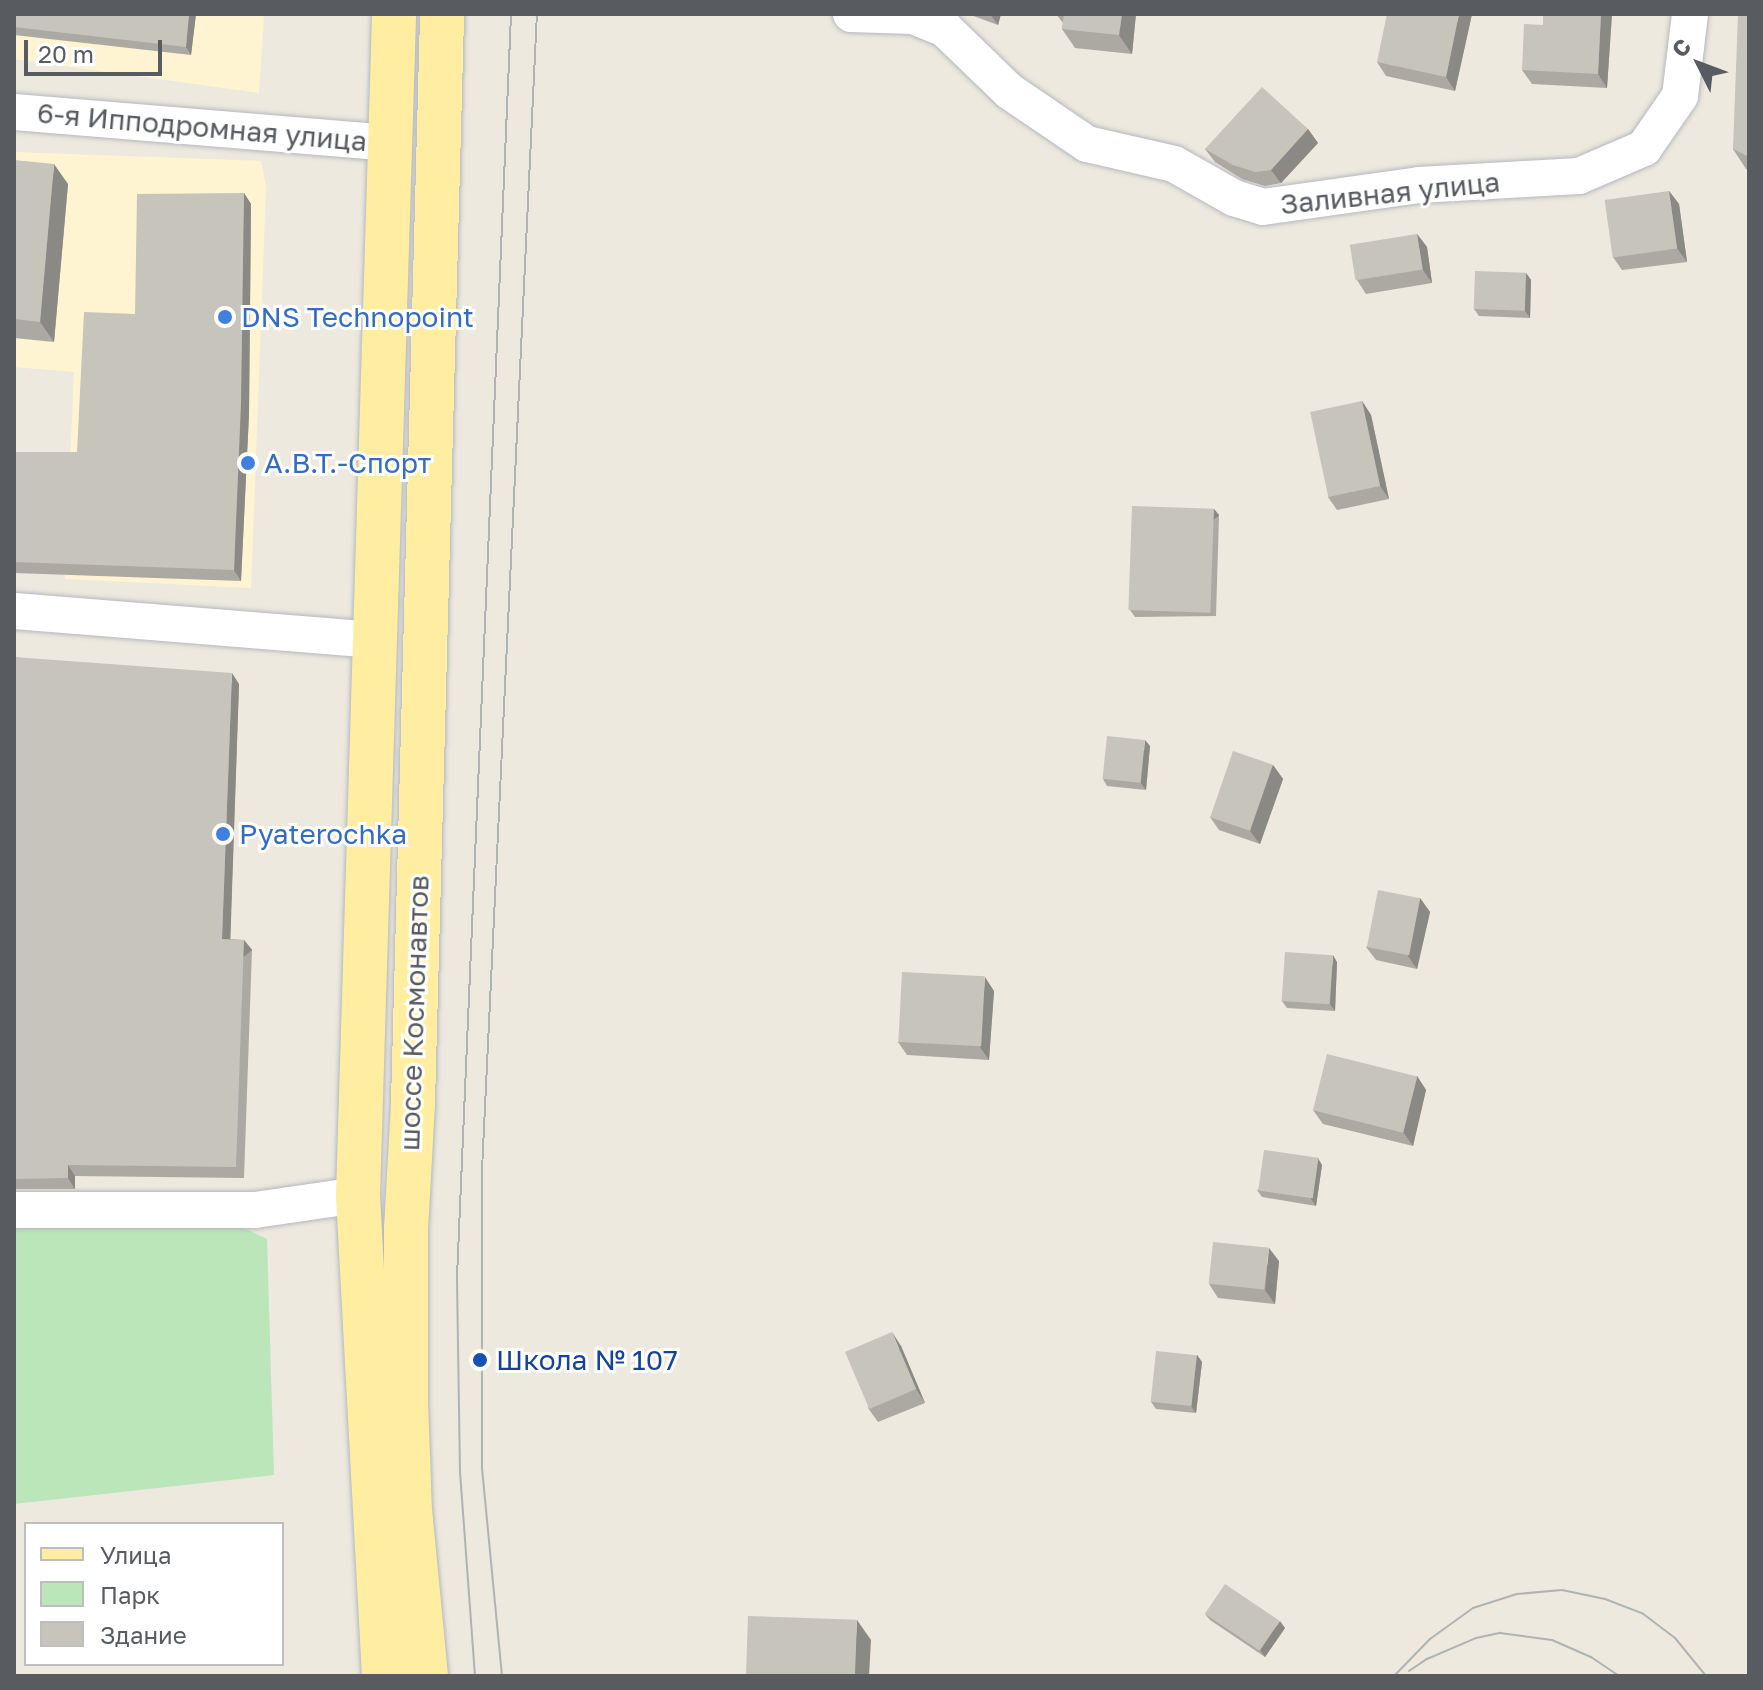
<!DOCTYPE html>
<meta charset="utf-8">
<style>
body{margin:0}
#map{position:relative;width:1763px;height:1690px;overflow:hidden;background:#ede9df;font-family:"Golos Text",sans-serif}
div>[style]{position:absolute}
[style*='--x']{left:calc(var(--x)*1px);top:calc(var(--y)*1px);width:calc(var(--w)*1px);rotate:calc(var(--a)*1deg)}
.commercial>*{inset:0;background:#fff4d2}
.green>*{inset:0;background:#bae6b9}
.roads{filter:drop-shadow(0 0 2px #b5b8bd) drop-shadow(0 0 2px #b5b8bd)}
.street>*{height:36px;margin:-18px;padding:0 18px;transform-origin:18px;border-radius:18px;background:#fff}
.primary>*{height:44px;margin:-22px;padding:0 22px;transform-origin:22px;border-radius:22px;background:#ffeea2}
.tram>*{height:2px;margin:-1px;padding:0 1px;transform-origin:1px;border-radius:1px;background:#b1b2b2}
.wall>*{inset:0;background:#aba9a2}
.shaded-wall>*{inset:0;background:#8b8984;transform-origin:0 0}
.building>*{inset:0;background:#c7c4bc;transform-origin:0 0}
.dots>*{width:22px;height:22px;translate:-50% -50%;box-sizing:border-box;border:4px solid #fff;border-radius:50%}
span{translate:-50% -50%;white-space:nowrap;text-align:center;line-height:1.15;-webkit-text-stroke:6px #fff;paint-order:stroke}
.street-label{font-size:28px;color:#585c61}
.shop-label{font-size:28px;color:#366cbe}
.left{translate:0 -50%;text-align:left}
.transit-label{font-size:28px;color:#164399}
.frame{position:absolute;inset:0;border:16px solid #585c61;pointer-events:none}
.legend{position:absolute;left:24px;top:1522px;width:260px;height:144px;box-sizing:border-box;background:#fff;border:2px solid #bcbec0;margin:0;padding:10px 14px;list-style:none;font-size:24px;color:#585c61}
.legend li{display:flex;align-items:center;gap:16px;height:40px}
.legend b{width:40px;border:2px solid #bcbec0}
.north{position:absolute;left:1659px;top:24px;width:80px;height:80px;-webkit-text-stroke:6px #fff;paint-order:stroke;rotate:312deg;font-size:22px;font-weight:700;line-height:32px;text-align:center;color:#585c61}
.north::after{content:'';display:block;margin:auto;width:28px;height:36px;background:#585c61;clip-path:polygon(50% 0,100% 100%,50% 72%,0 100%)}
.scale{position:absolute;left:24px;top:40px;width:138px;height:36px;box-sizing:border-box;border:4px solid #585c61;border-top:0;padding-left:10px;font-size:24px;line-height:28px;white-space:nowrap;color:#585c61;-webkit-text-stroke:6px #fff;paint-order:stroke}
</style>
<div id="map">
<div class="commercial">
<div style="clip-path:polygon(14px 14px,264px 14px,259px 93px,14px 59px)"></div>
<div style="clip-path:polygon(14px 152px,261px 161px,266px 187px,251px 588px,65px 579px,74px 372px,14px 367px)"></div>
</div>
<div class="green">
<div style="clip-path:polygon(223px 1218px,267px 1239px,274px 1475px,14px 1504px,14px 1225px)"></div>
</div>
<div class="roads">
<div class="street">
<div style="--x:851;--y:14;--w:62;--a:1.8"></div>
<div style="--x:913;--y:16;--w:35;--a:22"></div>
<div style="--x:945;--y:29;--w:89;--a:44.1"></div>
<div style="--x:1009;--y:91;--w:94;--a:34.2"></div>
<div style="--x:1087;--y:144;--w:89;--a:12.9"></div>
<div style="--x:1174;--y:164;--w:69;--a:29.5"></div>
<div style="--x:1234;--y:198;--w:30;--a:17"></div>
<div style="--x:1263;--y:207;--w:158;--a:-8"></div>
<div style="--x:1419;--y:185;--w:160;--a:-3.2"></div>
<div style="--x:1579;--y:176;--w:71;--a:-23.3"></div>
<div style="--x:1644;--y:148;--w:63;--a:-55.3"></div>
<div style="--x:1680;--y:96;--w:83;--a:-83"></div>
<div style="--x:14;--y:112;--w:377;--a:4.7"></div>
<div style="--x:14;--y:611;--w:363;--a:4.6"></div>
<div style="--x:14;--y:1210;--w:241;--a:0"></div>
<div style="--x:255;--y:1210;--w:104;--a:-8.3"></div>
</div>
<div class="primary">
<div style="--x:384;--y:1676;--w:482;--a:-93.1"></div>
<div style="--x:358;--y:1195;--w:1182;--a:-88.25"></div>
<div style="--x:426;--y:1676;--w:166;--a:-95.5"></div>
<div style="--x:410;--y:1511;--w:109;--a:-92.1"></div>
<div style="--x:406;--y:1402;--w:173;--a:-90"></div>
<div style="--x:406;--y:1229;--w:126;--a:-86.8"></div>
<div style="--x:413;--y:1103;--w:1089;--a:-88.47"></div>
</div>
</div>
<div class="tram">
<div style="--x:1409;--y:1671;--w:22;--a:-34"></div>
<div style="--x:1427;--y:1659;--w:53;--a:-23.2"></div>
<div style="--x:1476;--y:1638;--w:25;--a:-12"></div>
<div style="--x:1500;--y:1633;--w:52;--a:7.7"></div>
<div style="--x:1552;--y:1640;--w:43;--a:23.6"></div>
<div style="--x:1591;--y:1657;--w:34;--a:34"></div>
<div style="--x:475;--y:1676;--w:205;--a:-94.2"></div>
<div style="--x:460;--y:1472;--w:195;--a:-90.9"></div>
<div style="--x:457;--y:1277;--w:1264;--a:-87.55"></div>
<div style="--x:502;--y:1676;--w:209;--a:-95.5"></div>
<div style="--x:482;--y:1468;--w:298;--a:-90"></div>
<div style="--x:482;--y:1170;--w:1157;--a:-87.28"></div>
<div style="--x:1394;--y:1676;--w:52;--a:-45.8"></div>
<div style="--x:1430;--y:1639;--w:53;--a:-35.8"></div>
<div style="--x:1473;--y:1608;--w:46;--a:-17.7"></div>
<div style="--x:1517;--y:1594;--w:45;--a:-5.1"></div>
<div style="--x:1562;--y:1590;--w:44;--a:11.8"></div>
<div style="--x:1605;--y:1599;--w:40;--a:21"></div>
<div style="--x:1642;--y:1613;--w:41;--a:37.1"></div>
<div style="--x:1675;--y:1638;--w:49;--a:50.8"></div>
</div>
<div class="wall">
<div style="clip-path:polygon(14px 14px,196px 14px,191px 55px,14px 35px)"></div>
<div style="clip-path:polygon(968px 14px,1001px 14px,998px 25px)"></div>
<div style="clip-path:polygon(1056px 14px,1136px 14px,1132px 54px,1075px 48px,1062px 29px,1063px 23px)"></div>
<div style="clip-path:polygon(1472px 14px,1455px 91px,1386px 76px,1377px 62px)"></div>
<div style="clip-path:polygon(1543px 14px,1612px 14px,1607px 88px,1532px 84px,1522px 70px,1543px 25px)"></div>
<div style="clip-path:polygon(1749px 14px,1749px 170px,1746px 169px,1733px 149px)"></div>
<div style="clip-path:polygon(1308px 129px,1318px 143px,1281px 183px,1265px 186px,1242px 179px,1215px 162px,1205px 149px)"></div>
<div style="clip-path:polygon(14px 160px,68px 184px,54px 342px,14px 338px)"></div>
<div style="clip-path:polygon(1669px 191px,1679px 204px,1687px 262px,1622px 270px,1613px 257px)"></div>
<div style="clip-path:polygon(244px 193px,251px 204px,249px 414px,241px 581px,14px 573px,14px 452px,77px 452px,135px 314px)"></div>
<div style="clip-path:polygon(1417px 234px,1427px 247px,1432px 283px,1366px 294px,1357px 280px)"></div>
<div style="clip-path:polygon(1526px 273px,1531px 280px,1530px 318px,1479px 316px,1474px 309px)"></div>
<div style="clip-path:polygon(1362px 401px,1371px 415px,1389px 499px,1337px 510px,1328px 497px)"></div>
<div style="clip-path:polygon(1214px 509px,1219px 515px,1216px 616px,1135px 617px,1130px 610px)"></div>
<div style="clip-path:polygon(14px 657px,239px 684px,230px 939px,244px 940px,252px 950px,244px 1178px,75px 1176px,75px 1189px,14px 1189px)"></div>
<div style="clip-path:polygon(1150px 746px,1146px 790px,1107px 786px,1103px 779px)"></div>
<div style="clip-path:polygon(1273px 765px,1283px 779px,1260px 844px,1219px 830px,1210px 817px)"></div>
<div style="clip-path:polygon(1420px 898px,1430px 912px,1417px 969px,1376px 960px,1366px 947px)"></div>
<div style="clip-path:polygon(1337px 962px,1335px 1011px,1287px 1008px,1282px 1001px)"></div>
<div style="clip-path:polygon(994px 991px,989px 1060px,907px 1055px,898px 1042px)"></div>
<div style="clip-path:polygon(1417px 1076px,1426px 1090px,1413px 1146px,1323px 1124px,1313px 1110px)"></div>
<div style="clip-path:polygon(1322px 1165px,1316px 1206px,1262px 1197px,1257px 1190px)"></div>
<div style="clip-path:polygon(1279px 1261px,1275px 1304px,1218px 1298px,1209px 1284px)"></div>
<div style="clip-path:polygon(901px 1346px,925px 1403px,878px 1422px,868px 1408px)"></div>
<div style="clip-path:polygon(1197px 1355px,1202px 1362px,1196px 1413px,1156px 1409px,1151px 1402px)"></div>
<div style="clip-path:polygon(1205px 1614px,1285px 1628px,1265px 1657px,1210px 1620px)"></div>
</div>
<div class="shaded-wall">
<div style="clip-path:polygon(189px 14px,196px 14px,191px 55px,186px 47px)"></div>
<div style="clip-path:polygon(990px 14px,1001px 14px,998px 25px)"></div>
<div style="clip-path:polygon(1122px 14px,1136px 14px,1132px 54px,1119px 35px)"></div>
<div style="clip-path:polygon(1459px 14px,1472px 14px,1455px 91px,1446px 77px)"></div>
<div style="clip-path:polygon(1601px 14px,1612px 14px,1607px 88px,1598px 74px)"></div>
<div style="clip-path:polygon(1308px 129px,1318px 143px,1281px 183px,1271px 170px)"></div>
<div style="clip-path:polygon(54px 164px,68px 184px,54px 342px,40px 322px)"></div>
<div style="clip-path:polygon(1669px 191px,1679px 204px,1687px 262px,1677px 248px)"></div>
<div style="clip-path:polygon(244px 193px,251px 204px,249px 414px,241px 581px,234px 570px)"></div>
<div style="clip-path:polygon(1417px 234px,1427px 247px,1432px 283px,1423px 270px)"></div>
<div style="clip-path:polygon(1526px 273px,1531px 280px,1530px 318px,1525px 311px)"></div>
<div style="clip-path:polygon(1362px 401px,1371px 415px,1389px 499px,1380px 486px)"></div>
<div style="left:1214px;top:509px;width:8px;height:100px;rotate:50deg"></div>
<div style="clip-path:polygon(232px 673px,239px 684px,230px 950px,222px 939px)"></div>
<div style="clip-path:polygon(1145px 740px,1150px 746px,1146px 790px,1141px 783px)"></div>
<div style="clip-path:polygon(1273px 765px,1283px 779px,1260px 844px,1250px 831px)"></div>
<div style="clip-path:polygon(1420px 898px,1430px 912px,1417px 969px,1408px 956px)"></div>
<div style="left:244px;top:940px;width:13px;height:227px;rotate:51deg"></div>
<div style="clip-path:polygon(1333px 955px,1337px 962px,1335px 1011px,1330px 1004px)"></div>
<div style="clip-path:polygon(985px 977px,994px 991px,989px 1060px,980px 1047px)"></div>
<div style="clip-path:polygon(1417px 1076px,1426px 1090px,1413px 1146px,1403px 1132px)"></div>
<div style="clip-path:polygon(1318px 1158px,1322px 1165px,1316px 1206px,1311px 1199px)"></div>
<div style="clip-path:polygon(68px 1165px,75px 1176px,75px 1189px,68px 1178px)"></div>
<div style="clip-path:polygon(1269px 1248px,1279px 1261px,1275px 1304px,1265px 1290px)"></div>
<div style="clip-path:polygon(892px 1332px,901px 1346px,925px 1403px,916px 1389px)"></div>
<div style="clip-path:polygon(1197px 1355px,1202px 1362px,1196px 1413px,1191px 1406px)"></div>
<div style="clip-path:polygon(857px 1620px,871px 1640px,869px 1676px,854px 1676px)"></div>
<div style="clip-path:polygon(1280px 1621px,1285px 1628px,1265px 1657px,1260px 1650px)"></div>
</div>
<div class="building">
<div style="clip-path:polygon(14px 14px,189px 14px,186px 47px,14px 27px)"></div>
<div style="clip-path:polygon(1064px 14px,1122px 14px,1119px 35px,1062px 29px)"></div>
<div style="clip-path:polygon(1387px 14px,1459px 14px,1446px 77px,1377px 62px)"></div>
<div style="clip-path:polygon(1543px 14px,1601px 14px,1598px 74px,1522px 70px,1524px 24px,1543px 25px)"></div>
<div style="clip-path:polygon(1738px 14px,1749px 14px,1749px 157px,1733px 149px)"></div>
<div style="clip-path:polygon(1262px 87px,1308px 129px,1271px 170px,1255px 172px,1233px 165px,1205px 149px)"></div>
<div style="clip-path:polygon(14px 160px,54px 164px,40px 322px,14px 319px)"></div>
<div style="left:1669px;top:191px;width:58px;height:65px;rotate:82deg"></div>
<div style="clip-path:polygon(244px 193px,241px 404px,234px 570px,14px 562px,14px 452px,77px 452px,84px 312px,135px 314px,137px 194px)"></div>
<div style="left:1417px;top:234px;width:36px;height:68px;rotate:81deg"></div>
<div style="left:1475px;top:271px;width:51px;height:38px;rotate:2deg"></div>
<div style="left:1362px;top:401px;width:87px;height:53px;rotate:78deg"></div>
<div style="left:1132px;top:506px;width:82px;height:104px;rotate:2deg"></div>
<div style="clip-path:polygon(14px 657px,232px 673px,222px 939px,244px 940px,236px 1167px,68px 1165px,68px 1178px,14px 1179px)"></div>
<div style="left:1107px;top:736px;width:38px;height:43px;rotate:6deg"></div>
<div style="left:1233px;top:751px;width:42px;height:70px;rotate:19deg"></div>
<div style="left:1378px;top:890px;width:43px;height:58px;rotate:11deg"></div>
<div style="left:1285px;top:952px;width:48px;height:49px;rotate:4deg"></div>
<div style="left:902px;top:972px;width:83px;height:70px;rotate:3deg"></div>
<div style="left:1327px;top:1054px;width:93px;height:58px;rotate:14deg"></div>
<div style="left:1264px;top:1150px;width:55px;height:41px;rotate:8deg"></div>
<div style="left:1213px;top:1242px;width:56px;height:42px;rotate:6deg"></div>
<div style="left:892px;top:1332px;width:62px;height:51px;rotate:67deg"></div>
<div style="left:1156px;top:1351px;width:41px;height:51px;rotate:6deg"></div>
<div style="left:1225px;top:1584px;width:66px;height:36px;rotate:34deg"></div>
<div style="left:748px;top:1616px;width:109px;height:60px;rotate:2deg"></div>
</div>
<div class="dots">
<div style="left:225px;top:317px;background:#3f7fe0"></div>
<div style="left:248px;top:463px;background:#3f7fe0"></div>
<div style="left:223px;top:834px;background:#3f7fe0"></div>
<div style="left:480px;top:1360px;background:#1a4fb4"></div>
</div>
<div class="street-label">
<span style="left:202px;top:127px;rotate:5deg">6-я Ипподромная улица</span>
<span style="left:1390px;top:193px;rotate:-6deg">Заливная улица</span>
<span style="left:414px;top:1013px;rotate:-88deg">шоссе Космонавтов</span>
</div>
<div class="shop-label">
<span class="left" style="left:241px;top:317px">DNS Technopoint</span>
<span class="left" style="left:264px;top:463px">А.В.Т.-Спорт</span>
<span class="left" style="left:239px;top:834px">Pyaterochka</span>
</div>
<div class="transit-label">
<span class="left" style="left:496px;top:1360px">Школа № 107</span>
</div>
<div class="frame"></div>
<ul class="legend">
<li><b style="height:10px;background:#ffeea2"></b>Улица</li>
<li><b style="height:22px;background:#bae6b9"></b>Парк</li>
<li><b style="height:22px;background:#c7c4bc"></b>Здание</li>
</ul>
<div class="north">С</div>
<div class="scale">20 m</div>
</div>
